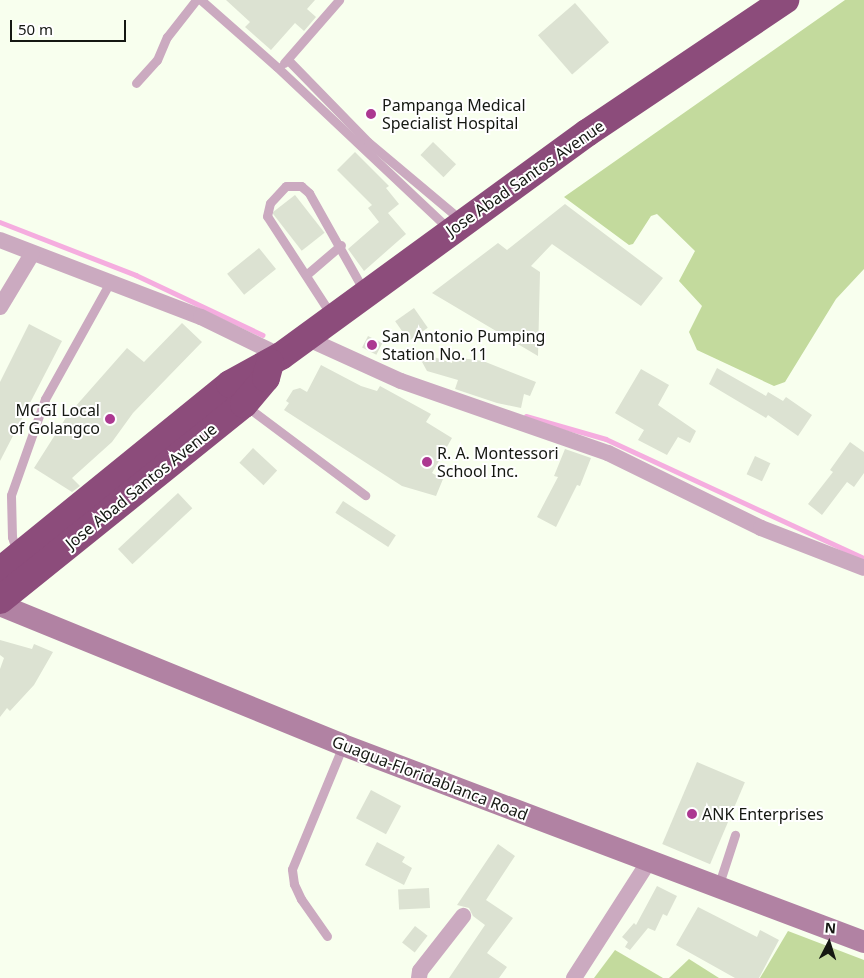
<!DOCTYPE html>
<style>
body{margin:0}
#map{position:relative;width:864px;height:978px;overflow:hidden;background:#f8ffee;font-family:"Noto Sans",sans-serif}
div>[style]{position:absolute}
[style*='--x']{left:calc(var(--x)*1px);top:calc(var(--y)*1px);width:calc(var(--w)*1px);rotate:calc(var(--a)*1deg)}
.green>*{inset:0;background:#c3da9d}
.stream>*{height:4.5px;margin:-2.25px;padding:0 2.25px;transform-origin:2.25px;border-radius:2.25px;background:#f5addf}
.building>*{inset:0;background:#dce2d2;transform-origin:0 0}
.lane>*{height:9px;margin:-4.5px;padding:0 4.5px;transform-origin:4.5px;border-radius:4.5px;background:#cbaac0}
.street>*{height:16px;margin:-8px;padding:0 8px;transform-origin:8px;border-radius:8px;background:#cbaac0}
.secondary>*{height:22px;margin:-11px;padding:0 11px;transform-origin:11px;border-radius:11px;background:#b182a3}
.highway>*{height:28px;margin:-14px;padding:0 14px;transform-origin:14px;border-radius:14px;background:#8c4c7b}
.dots>*{width:14px;height:14px;translate:-50% -50%;box-sizing:border-box;border:2px solid #fff;border-radius:50%}
span{translate:-50% -50%;white-space:nowrap;text-align:center;line-height:1.15;-webkit-text-stroke:4px #fff;paint-order:stroke}
.poi-label{font-size:16px;color:#151812}
.left{translate:0 -50%;text-align:left}
.right{translate:-100% -50%;text-align:right}
.street-label{font-size:16px;color:#151812}
.north{position:absolute;left:804px;top:918px;width:50px;height:50px;-webkit-text-stroke:4px #fff;paint-order:stroke;rotate:5deg;font-size:14px;font-weight:700;line-height:20px;text-align:center;color:#151812}
.north::after{content:'';display:block;margin:auto;width:18px;height:22px;background:#151812;clip-path:polygon(50% 0,100% 100%,50% 72%,0 100%)}
.scale{position:absolute;left:10px;top:20px;width:116px;height:22px;box-sizing:border-box;border:2px solid #151812;border-top:0;padding-left:6px;font-size:15px;line-height:18px;white-space:nowrap;color:#151812;-webkit-text-stroke:4px #fff;paint-order:stroke}
</style>
<div id="map">
<div class="green">
<div style="clip-path:polygon(845px 0,864px 0,864px 269px,836px 299px,785px 382px,774px 386px,697px 350px,689px 332px,702px 306px,679px 281px,695px 251px,657px 214px,651px 216px,633px 244px,629px 245px,564px 197px)"></div>
<div style="clip-path:polygon(788px 931px,864px 960px,864px 978px,760px 978px)"></div>
<div style="clip-path:polygon(615px 950px,663px 978px,594px 978px)"></div>
<div style="clip-path:polygon(689px 959px,719px 978px,669px 978px)"></div>
</div>
<div class="stream">
<div style="--x:0;--y:222;--w:146;--a:21.3"></div>
<div style="--x:136;--y:275;--w:140;--a:25.3"></div>
<div style="--x:526;--y:416;--w:83;--a:16"></div>
<div style="--x:606;--y:439;--w:284;--a:24.8"></div>
</div>
<div class="building">
<div style="clip-path:polygon(226px 0,315px 0,307px 9px,316px 17px,304px 31px,295px 23px,271px 50px,245px 27px,250px 22px)"></div>
<div style="left:575px;top:3px;width:52px;height:49px;rotate:49deg"></div>
<div style="left:433px;top:142px;width:32px;height:18px;rotate:44deg"></div>
<div style="clip-path:polygon(355px 152px,389px 186px,386px 188px,399px 204px,388px 213px,406px 234px,364px 271px,348px 249px,379px 222px,368px 208px,372px 205px,337px 170px)"></div>
<div style="left:295px;top:195px;width:48px;height:29px;rotate:52deg"></div>
<div style="clip-path:polygon(565px 204px,663px 278px,641px 306px,552px 244px,531px 266px,540px 272px,538px 356px,432px 293px,498px 243px,507px 250px)"></div>
<div style="left:259px;top:248px;width:27px;height:41px;rotate:51deg"></div>
<div style="left:414px;top:308px;width:24px;height:23px;rotate:55deg"></div>
<div style="clip-path:polygon(182px 323px,202px 342px,133px 413px,112px 442px,72px 478px,80px 486px,72px 492px,34px 468px,67px 416px,127px 348px,144px 362px)"></div>
<div style="clip-path:polygon(29px 324px,62px 341px,0 461px,0 382px)"></div>
<div style="left:368px;top:336px;width:16px;height:13px;rotate:27deg"></div>
<div style="clip-path:polygon(416px 351px,452px 363px,453px 357px,483px 361px,536px 382px,530px 396px,524px 394px,521px 408px,497px 403px,455px 389px,458px 380px,427px 371px)"></div>
<div style="clip-path:polygon(321px 365px,361px 386px,377px 391px,380px 386px,431px 414px,426px 422px,452px 438px,432px 473px,443px 479px,436px 496px,402px 486px,284px 410px,289px 403px,286px 401px,293px 390px,300px 388px,307px 392px)"></div>
<div style="clip-path:polygon(717px 368px,766px 396px,768px 392px,783px 401px,786px 397px,812px 415px,798px 436px,768px 415px,766px 418px,709px 384px)"></div>
<div style="clip-path:polygon(641px 369px,669px 385px,658px 405px,696px 431px,690px 443px,678px 437px,667px 455px,638px 440px,644px 430px,615px 413px)"></div>
<div style="clip-path:polygon(850px 442px,864px 452px,864px 473px,854px 487px,847px 482px,822px 515px,808px 504px,833px 472px,830px 470px)"></div>
<div style="left:253px;top:448px;width:33px;height:20px;rotate:43deg"></div>
<div style="clip-path:polygon(565px 449px,591px 458px,580px 486px,577px 485px,556px 527px,537px 517px,558px 477px,554px 476px)"></div>
<div style="left:755px;top:456px;width:17px;height:20px;rotate:25deg"></div>
<div style="left:178px;top:493px;width:21px;height:82px;rotate:47deg"></div>
<div style="left:343px;top:501px;width:63px;height:14px;rotate:33deg"></div>
<div style="clip-path:polygon(0 640px,32px 649px,34px 644px,53px 652px,34px 685px,10px 711px,7px 708px,0 717px,0 669px,4px 658px,0 655px)"></div>
<div style="left:697px;top:762px;width:52px;height:89px;rotate:23deg"></div>
<div style="left:371px;top:790px;width:34px;height:32px;rotate:28deg"></div>
<div style="clip-path:polygon(377px 842px,405px 857px,402px 862px,412px 868px,404px 885px,365px 865px)"></div>
<div style="clip-path:polygon(498px 844px,515px 856px,486px 900px,513px 918px,487px 953px,507px 967px,499px 978px,449px 978px,485px 925px,473px 916px,469px 908px,457px 905px)"></div>
<div style="clip-path:polygon(657px 886px,677px 896px,667px 916px,663px 914px,655px 931px,648px 928px,630px 950px,625px 947px,628px 942px,622px 937px,634px 923px,636px 925px)"></div>
<div style="left:429px;top:888px;width:20px;height:31px;rotate:87deg"></div>
<div style="clip-path:polygon(698px 907px,757px 937px,760px 930px,779px 940px,759px 978px,735px 978px,676px 945px)"></div>
<div style="left:415px;top:926px;width:16px;height:21px;rotate:38deg"></div>
</div>
<div class="lane">
<div style="--x:201;--y:0;--w:101;--a:41.4"></div>
<div style="--x:277;--y:67;--w:238;--a:43.3"></div>
<div style="--x:289;--y:61;--w:113;--a:45.7"></div>
<div style="--x:368;--y:142;--w:121;--a:40"></div>
<div style="--x:284;--y:63;--w:84;--a:-48.9"></div>
<div style="--x:136;--y:83;--w:31;--a:-48"></div>
<div style="--x:157;--y:60;--w:25;--a:-67"></div>
<div style="--x:167;--y:37;--w:47;--a:-51.9"></div>
<div style="--x:306;--y:275;--w:46;--a:-40.6"></div>
<div style="--x:332;--y:316;--w:119;--a:-123"></div>
<div style="--x:267;--y:216;--w:13;--a:-77"></div>
<div style="--x:270;--y:203;--w:23;--a:-47"></div>
<div style="--x:286;--y:186;--w:15;--a:0"></div>
<div style="--x:301;--y:186;--w:11;--a:41"></div>
<div style="--x:309;--y:193;--w:112;--a:60.7"></div>
<div style="--x:246;--y:406;--w:149;--a:36.8"></div>
<div style="--x:17;--y:553;--w:17;--a:-107"></div>
<div style="--x:12;--y:537;--w:42;--a:-91.4"></div>
<div style="--x:11;--y:495;--w:102;--a:-70.5"></div>
<div style="--x:45;--y:399;--w:132;--a:-60.9"></div>
<div style="--x:718;--y:887;--w:55;--a:-71.9"></div>
<div style="--x:327;--y:936;--w:45;--a:-125.1"></div>
<div style="--x:301;--y:899;--w:17;--a:-115"></div>
<div style="--x:294;--y:884;--w:15;--a:-98"></div>
<div style="--x:292;--y:869;--w:134;--a:-67.6"></div>
</div>
<div class="street">
<div style="--x:0;--y:240;--w:215;--a:21"></div>
<div style="--x:201;--y:317;--w:89;--a:26"></div>
<div style="--x:0;--y:307;--w:62;--a:-58.9"></div>
<div style="--x:306;--y:338;--w:104;--a:24.4"></div>
<div style="--x:401;--y:381;--w:219;--a:19.2"></div>
<div style="--x:608;--y:453;--w:170;--a:26.1"></div>
<div style="--x:761;--y:528;--w:110;--a:21.2"></div>
<div style="--x:419;--y:978;--w:7;--a:-82"></div>
<div style="--x:420;--y:971;--w:70;--a:-52"></div>
<div style="--x:574;--y:978;--w:139;--a:-57.3"></div>
</div>
<div class="secondary">
<div style="--x:0;--y:605;--w:370;--a:22.2"></div>
<div style="--x:343;--y:745;--w:557;--a:20.71"></div>
</div>
<div class="highway">
<div style="--x:0;--y:571;--w:296;--a:-39.1"></div>
<div style="--x:230;--y:384;--w:58;--a:-28.8"></div>
<div style="--x:281;--y:356;--w:379;--a:-36.1"></div>
<div style="--x:587;--y:133;--w:239;--a:-33.9"></div>
<div style="--x:0;--y:600;--w:313;--a:-38.8"></div>
<div style="--x:244;--y:404;--w:34;--a:-50"></div>
<div style="--x:266;--y:378;--w:16;--a:-75"></div>
</div>
<div class="dots">
<div style="left:371px;top:114px;background:#ac3891"></div>
<div style="left:372px;top:345px;background:#ac3891"></div>
<div style="left:110px;top:419px;background:#ac3891"></div>
<div style="left:427px;top:462px;background:#ac3891"></div>
<div style="left:692px;top:814px;background:#ac3891"></div>
</div>
<div class="poi-label">
<span class="left" style="left:382px;top:114px">Pampanga Medical<br>Specialist Hospital</span>
<span class="left" style="left:382px;top:345px">San Antonio Pumping<br>Station No. 11</span>
<span class="right" style="left:100px;top:419px">MCGI Local<br>of Golangco</span>
<span class="left" style="left:437px;top:462px">R. A. Montessori<br>School Inc.</span>
<span class="left" style="left:702px;top:814px">ANK Enterprises</span>
</div>
<div class="street-label">
<span style="left:525px;top:178px;rotate:-35deg">Jose Abad Santos Avenue</span>
<span style="left:141px;top:486px;rotate:-39deg">Jose Abad Santos Avenue</span>
<span style="left:430px;top:778px;rotate:21deg">Guagua-Floridablanca Road</span>
</div>
<div class="north">N</div>
<div class="scale">50 m</div>
</div>
